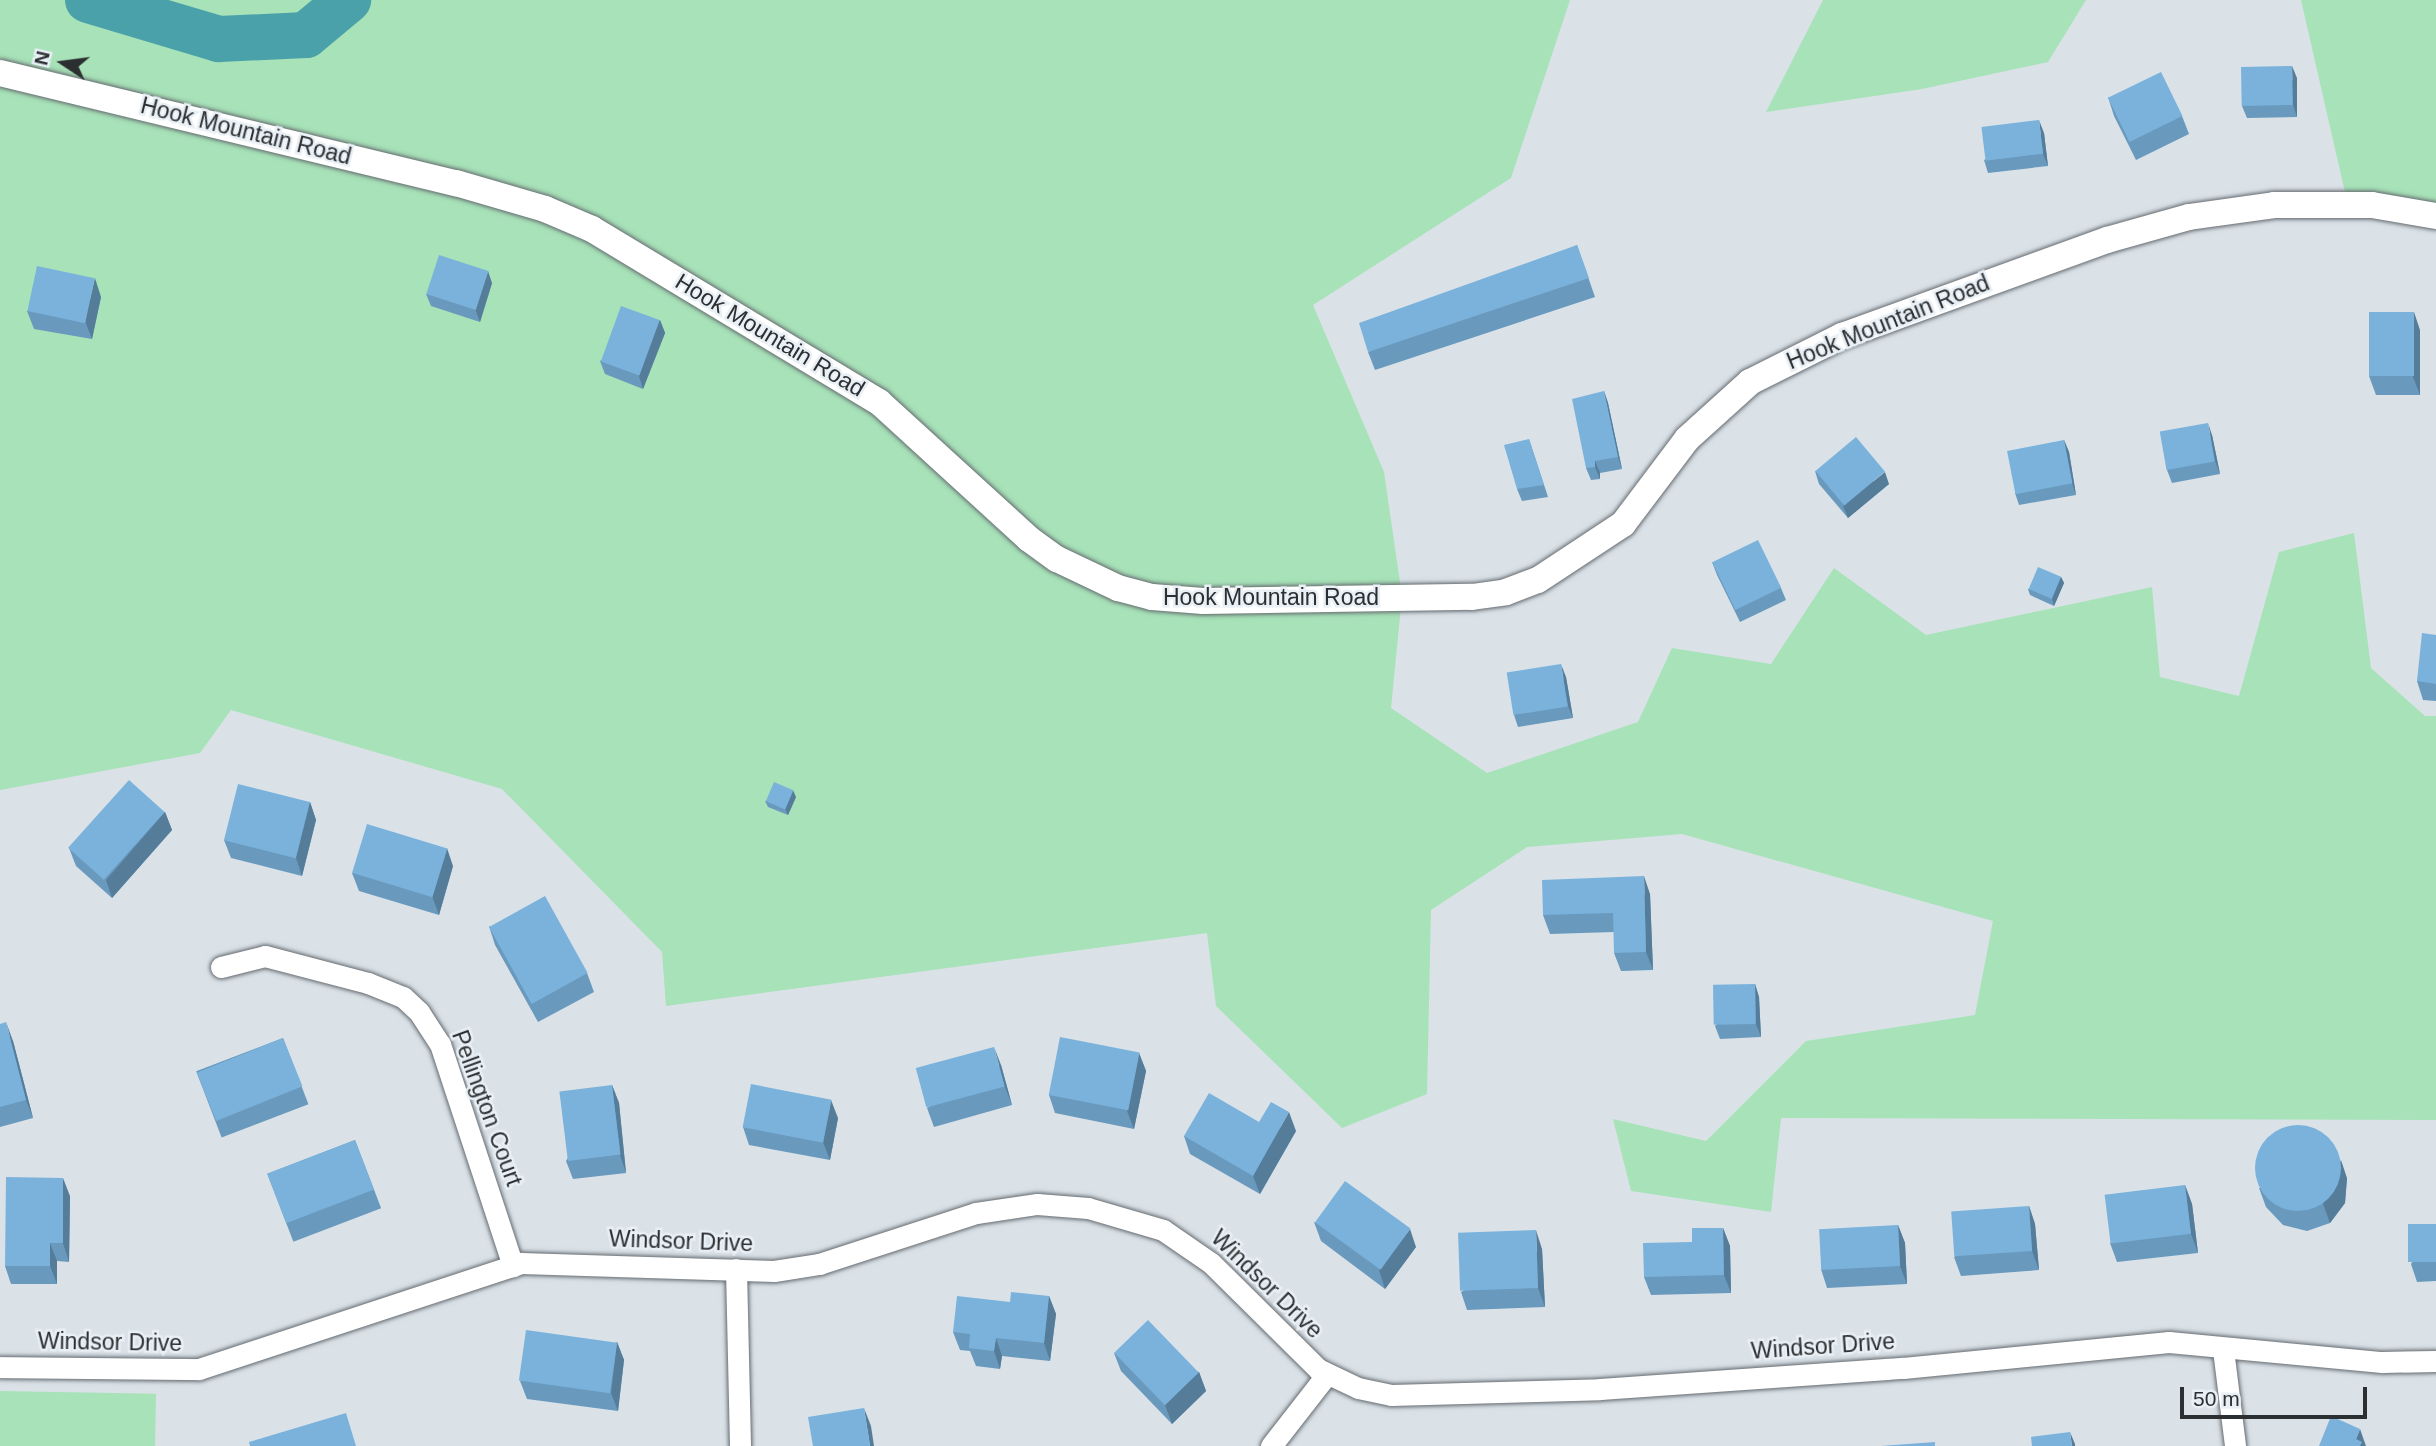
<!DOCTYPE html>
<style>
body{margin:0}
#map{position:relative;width:2436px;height:1446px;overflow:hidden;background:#dae2e8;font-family:Helvetica,sans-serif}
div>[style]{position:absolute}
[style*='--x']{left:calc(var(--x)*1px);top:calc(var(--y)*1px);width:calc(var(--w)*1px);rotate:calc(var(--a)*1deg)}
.green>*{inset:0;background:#a7e2b8;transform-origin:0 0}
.river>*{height:46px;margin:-23px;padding:0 23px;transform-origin:23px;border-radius:23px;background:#4aa1aa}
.roads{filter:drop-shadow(0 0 2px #656b70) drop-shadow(0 0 2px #656b70)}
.minor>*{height:21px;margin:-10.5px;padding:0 10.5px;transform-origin:10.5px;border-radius:10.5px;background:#fff}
.tertiary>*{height:26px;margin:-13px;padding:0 13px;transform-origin:13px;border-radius:13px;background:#fff}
.wall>*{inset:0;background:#6999bd;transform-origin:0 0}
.shaded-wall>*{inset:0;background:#557d9a}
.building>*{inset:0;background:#7ab2dc;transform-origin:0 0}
.round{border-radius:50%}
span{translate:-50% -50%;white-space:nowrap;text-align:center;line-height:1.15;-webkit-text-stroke:5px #e8eff5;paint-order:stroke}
.street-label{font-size:23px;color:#2c2f31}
.north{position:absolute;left:28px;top:28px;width:70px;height:70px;-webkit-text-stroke:5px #e8eff5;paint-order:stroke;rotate:283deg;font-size:19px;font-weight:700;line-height:28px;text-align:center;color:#2c2f31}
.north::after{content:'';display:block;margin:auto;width:24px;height:32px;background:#2c2f31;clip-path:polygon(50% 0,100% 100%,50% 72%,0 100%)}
.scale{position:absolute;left:2180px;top:1387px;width:187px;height:32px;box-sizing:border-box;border:4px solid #2c2f31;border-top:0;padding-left:9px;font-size:21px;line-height:24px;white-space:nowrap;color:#2c2f31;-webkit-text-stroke:5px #e8eff5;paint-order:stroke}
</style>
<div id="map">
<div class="green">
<div style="clip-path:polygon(0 0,1570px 0,1511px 178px,1313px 305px,1384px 472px,1402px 596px,1391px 708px,1487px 773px,1638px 722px,1672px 648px,1771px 664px,1834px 568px,1926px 635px,2152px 587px,2160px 677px,2239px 696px,2279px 552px,2354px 533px,2371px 668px,2425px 716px,2436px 716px,2436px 1120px,1781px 1118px,1771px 1212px,1631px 1191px,1613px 1119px,1706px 1141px,1806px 1041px,1975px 1015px,1993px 921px,1682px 834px,1527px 847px,1431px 910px,1427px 1094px,1342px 1128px,1216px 1006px,1207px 933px,666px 1006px,662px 952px,502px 789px,231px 710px,200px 753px,0 790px)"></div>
<div style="clip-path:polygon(1823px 0,2086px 0,2048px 62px,1922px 89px,1766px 112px)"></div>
<div style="clip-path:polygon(2301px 0,2436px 0,2436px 216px,2347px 201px)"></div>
<div style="left:0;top:1391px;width:156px;height:55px;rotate:1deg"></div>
</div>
<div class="river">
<div style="--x:88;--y:0;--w:137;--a:16.6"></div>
<div style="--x:219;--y:39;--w:87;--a:-2.6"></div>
<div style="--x:306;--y:35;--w:55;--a:-39.8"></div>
</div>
<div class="roads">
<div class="minor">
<div style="--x:221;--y:967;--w:45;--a:-14"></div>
<div style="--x:265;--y:956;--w:106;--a:14.7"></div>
<div style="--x:368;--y:983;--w:38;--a:22"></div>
<div style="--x:403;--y:997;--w:22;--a:43"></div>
<div style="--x:419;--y:1012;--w:38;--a:57"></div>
<div style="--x:440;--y:1044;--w:234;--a:71.8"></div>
<div style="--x:736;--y:1269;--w:177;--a:88.7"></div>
<div style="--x:2223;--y:1349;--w:98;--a:82.9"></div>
<div style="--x:0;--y:1367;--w:199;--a:0.6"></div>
<div style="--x:199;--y:1369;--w:339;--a:-18.2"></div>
<div style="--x:521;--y:1263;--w:253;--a:1.8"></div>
<div style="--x:774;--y:1271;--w:46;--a:-8.8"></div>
<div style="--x:819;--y:1264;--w:165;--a:-18"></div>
<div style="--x:976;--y:1213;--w:62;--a:-8.4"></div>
<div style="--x:1037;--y:1204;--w:51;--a:4.5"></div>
<div style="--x:1088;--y:1208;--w:78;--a:16.3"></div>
<div style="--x:1163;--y:1230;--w:58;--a:34.5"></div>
<div style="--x:1211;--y:1263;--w:151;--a:44.7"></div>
<div style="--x:1318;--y:1369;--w:44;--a:25.4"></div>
<div style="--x:1358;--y:1388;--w:34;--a:12"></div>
<div style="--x:1391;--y:1395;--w:209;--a:-1.6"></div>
<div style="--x:1600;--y:1389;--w:304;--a:-4"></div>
<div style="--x:1903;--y:1368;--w:267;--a:-5.6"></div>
<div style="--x:2169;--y:1342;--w:214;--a:5.4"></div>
<div style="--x:2382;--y:1362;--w:54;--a:-1.1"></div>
<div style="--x:1271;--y:1446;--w:91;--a:-52.1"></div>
</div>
<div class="tertiary">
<div style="--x:0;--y:73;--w:469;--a:13.6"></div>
<div style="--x:456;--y:183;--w:93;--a:16.3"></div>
<div style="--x:545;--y:209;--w:51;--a:23.1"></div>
<div style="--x:592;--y:229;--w:335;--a:31.1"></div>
<div style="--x:879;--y:402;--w:203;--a:42.4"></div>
<div style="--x:1029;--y:539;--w:34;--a:36"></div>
<div style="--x:1057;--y:559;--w:68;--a:25.4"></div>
<div style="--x:1118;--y:588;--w:35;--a:15"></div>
<div style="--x:1152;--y:597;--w:51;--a:4.5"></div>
<div style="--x:1203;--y:601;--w:269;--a:-0.9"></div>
<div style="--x:1472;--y:597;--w:34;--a:-8"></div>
<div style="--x:1506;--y:592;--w:34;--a:-21"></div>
<div style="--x:1538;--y:580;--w:102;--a:-33.4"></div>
<div style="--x:1623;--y:524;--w:106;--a:-53"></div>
<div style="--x:1687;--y:439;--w:85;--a:-42.1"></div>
<div style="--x:1750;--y:382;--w:103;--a:-26.6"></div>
<div style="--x:1842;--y:336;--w:282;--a:-19.9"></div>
<div style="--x:2107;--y:240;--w:85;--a:-15.7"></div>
<div style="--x:2189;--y:217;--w:86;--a:-8"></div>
<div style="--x:2274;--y:205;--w:98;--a:0"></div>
<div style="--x:2372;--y:205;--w:65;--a:9.8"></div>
</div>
</div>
<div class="wall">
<div style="clip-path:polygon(2297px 78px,2297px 117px,2247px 118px,2242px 106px)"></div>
<div style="clip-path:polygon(2108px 97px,2182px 116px,2189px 134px,2136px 160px,2114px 116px)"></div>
<div style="clip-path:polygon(2044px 133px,2048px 166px,1988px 173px,1984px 160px)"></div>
<div style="clip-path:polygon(1577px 245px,1595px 297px,1375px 370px,1368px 352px)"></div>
<div style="clip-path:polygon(492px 283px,480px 322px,431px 306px,426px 294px)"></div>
<div style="clip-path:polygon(101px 297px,92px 339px,34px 329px,27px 311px)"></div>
<div style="clip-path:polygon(660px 320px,665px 333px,643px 389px,605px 374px,600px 361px)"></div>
<div style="clip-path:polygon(2420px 330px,2420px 395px,2376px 395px,2369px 376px)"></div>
<div style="clip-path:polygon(1604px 391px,1608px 403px,1622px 469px,1600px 473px,1600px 479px,1591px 480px,1586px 468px)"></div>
<div style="clip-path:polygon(2212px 435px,2220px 474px,2172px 483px,2167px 470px)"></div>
<div style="clip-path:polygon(1529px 439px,1548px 497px,1522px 501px,1517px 489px)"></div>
<div style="clip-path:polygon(2064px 440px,2069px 452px,2076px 495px,2019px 505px,2015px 493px)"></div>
<div style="clip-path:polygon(1815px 471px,1889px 484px,1848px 518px,1819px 484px)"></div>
<div style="clip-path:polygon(1712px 562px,1781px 588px,1786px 600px,1740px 622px,1717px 575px)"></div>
<div style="clip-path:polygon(2061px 577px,2064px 583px,2054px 606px,2030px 595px,2028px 589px)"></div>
<div style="clip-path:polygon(2436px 635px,2436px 701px,2423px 700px,2417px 681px)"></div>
<div style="clip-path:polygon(1566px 677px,1573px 718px,1518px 727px,1514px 715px)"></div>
<div style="clip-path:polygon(796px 797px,788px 815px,768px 807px,765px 801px)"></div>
<div style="clip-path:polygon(310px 802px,316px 820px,302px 876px,231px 858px,224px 840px)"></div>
<div style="clip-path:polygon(165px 812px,172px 830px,112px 898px,76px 866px,69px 848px)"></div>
<div style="clip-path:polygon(453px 866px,439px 915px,359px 891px,352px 873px)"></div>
<div style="clip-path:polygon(1650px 894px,1653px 970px,1621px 971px,1614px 953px,1614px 932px,1550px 934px,1543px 915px)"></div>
<div style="clip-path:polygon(489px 926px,587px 973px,594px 992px,538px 1022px,495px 945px)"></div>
<div style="clip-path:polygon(1755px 984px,1759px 997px,1761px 1037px,1720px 1039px,1715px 1026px)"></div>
<div style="clip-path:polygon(0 1024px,13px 1041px,33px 1118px,0 1127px)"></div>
<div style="left:283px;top:1038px;width:71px;height:93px;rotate:69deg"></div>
<div style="clip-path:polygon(1139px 1053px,1146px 1071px,1134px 1129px,1055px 1113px,1049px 1095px)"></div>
<div style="clip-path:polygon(1001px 1065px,1012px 1105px,934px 1127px,927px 1108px)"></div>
<div style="clip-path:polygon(612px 1085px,619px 1103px,626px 1173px,573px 1179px,566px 1161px)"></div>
<div style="clip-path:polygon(838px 1118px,830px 1160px,749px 1145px,743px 1127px)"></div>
<div style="clip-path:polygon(1259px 1122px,1296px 1131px,1260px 1194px,1190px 1154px,1184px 1136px)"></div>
<div style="left:355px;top:1140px;width:73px;height:94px;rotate:69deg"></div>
<div style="clip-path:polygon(2347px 1178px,2345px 1203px,2330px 1223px,2307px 1231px,2283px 1225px,2266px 1207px,2259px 1188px)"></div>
<div style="clip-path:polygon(2185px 1185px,2192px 1204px,2198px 1253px,2117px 1262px,2110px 1243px)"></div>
<div style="clip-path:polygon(70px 1196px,69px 1262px,57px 1261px,57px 1284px,11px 1284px,5px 1266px)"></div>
<div style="clip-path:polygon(2029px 1206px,2035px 1224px,2039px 1270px,1961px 1276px,1954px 1257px)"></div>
<div style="clip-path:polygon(1314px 1222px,1416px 1247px,1385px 1289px,1321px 1241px)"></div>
<div style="clip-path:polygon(2436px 1224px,2436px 1281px,2417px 1282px,2411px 1264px)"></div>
<div style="clip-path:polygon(1898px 1225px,1905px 1243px,1907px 1284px,1827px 1288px,1821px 1269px)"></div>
<div style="clip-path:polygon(1723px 1228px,1730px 1246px,1731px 1293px,1651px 1295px,1644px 1277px,1692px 1242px)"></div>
<div style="clip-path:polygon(1542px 1249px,1545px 1307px,1467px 1310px,1461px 1292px)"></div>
<div style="clip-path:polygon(1049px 1296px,1056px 1314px,1050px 1361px,1002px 1356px,1000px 1369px,976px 1366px,970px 1351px,960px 1350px,953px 1332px,1010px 1302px)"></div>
<div style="clip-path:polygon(617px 1342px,624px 1360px,618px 1411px,527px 1399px,520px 1381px)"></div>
<div style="clip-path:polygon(1114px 1353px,1199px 1372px,1206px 1391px,1172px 1424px,1121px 1371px)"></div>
</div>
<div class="shaded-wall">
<div style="clip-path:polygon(2292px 66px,2297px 78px,2297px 117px,2293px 105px)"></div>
<div style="clip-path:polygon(2039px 120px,2044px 133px,2048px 166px,2043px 154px)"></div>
<div style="clip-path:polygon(488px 271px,492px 283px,480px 322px,475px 309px)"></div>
<div style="clip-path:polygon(95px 278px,101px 297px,92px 339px,85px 321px)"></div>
<div style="clip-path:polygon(2414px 312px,2420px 330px,2420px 395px,2413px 377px)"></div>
<div style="clip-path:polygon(660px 320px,665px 333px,643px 389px,639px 376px)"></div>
<div style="clip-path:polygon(1604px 391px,1608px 403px,1622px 469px,1618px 457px)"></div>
<div style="clip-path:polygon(2208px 423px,2212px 435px,2220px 474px,2215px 461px)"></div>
<div style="clip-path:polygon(2064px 440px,2069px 452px,2076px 495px,2072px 483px)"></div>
<div style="clip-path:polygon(1595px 461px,1600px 473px,1600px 479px,1595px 467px)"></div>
<div style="clip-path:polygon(1885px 472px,1889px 484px,1848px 518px,1843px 506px)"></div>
<div style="clip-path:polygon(2061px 577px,2064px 583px,2054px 606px,2052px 599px)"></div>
<div style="clip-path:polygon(1561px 664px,1566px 677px,1573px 718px,1568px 706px)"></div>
<div style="clip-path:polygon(793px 790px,796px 797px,788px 815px,785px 809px)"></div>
<div style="clip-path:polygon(310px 802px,316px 820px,302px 876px,296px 858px)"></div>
<div style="clip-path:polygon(165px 812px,172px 830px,112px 898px,106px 880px)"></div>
<div style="clip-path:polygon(447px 848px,453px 866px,439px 915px,432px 896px)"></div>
<div style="clip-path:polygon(1644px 876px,1650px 894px,1653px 970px,1646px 952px)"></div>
<div style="clip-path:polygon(1755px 984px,1759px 997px,1761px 1037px,1756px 1024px)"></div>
<div style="clip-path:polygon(6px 1022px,13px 1041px,33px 1118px,26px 1100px)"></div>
<div style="clip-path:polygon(994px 1047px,1001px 1065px,1012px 1105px,1005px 1087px)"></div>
<div style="clip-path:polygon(1139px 1053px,1146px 1071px,1134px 1129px,1127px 1111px)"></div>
<div style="clip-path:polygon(612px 1085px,619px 1103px,626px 1173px,620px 1155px)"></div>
<div style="clip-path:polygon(831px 1100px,838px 1118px,830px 1160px,823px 1142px)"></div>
<div style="clip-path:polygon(1289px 1112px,1296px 1131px,1260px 1194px,1253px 1176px)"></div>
<div style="clip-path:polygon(2341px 1160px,2347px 1178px,2345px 1203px,2330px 1223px,2323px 1204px)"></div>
<div style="clip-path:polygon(63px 1178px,70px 1196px,69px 1262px,63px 1243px)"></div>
<div style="clip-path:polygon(2185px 1185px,2192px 1204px,2198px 1253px,2191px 1234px)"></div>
<div style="clip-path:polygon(2029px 1206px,2035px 1224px,2039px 1270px,2032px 1251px)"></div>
<div style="clip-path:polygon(1898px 1225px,1905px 1243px,1907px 1284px,1900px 1266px)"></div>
<div style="clip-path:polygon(1723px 1228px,1730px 1246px,1731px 1293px,1724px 1275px)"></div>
<div style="clip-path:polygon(1410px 1229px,1416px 1247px,1385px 1289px,1379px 1270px)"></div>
<div style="clip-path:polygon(1536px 1230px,1542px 1249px,1545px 1307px,1538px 1288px)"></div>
<div style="clip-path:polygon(50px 1243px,57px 1261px,57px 1284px,50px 1266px)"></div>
<div style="clip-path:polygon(1049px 1296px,1056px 1314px,1050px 1361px,1044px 1343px)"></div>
<div style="clip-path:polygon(996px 1338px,1002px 1356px,1000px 1369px,994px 1351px)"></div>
<div style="clip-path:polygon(617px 1342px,624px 1360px,618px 1411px,611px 1393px)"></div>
<div style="clip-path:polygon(1199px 1372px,1206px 1391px,1172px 1424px,1165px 1405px)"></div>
<div style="clip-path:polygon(864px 1408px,871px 1426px,874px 1446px,870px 1446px)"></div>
<div style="clip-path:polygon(2360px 1429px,2366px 1446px,2359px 1446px,2356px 1439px)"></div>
<div style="clip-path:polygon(2070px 1432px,2075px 1444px,2075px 1446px,2072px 1446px)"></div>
</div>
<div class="building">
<div style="left:2292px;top:66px;width:39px;height:51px;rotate:89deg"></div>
<div style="left:2161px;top:72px;width:49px;height:59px;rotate:64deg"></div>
<div style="left:2039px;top:120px;width:34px;height:58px;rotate:83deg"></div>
<div style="clip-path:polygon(1577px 245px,1589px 278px,1368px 352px,1359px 323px)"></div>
<div style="left:439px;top:255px;width:52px;height:41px;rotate:18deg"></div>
<div style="left:37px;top:266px;width:59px;height:46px;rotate:12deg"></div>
<div style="left:621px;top:306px;width:41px;height:59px;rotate:20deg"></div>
<div style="left:2369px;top:312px;width:45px;height:64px"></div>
<div style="clip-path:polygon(1604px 391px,1618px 457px,1595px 461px,1595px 467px,1586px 468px,1572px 399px)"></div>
<div style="left:2208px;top:423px;width:39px;height:49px;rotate:80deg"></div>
<div style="left:1856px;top:437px;width:45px;height:53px;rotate:50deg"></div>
<div style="clip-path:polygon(1529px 439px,1544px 485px,1517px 489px,1504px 445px)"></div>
<div style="left:2064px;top:440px;width:44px;height:58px;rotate:79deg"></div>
<div style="left:1758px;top:540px;width:53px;height:51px;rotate:64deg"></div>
<div style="left:2038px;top:567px;width:25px;height:24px;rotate:23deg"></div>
<div style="clip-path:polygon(2422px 633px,2436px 635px,2436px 684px,2417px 681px)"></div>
<div style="left:1561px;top:664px;width:43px;height:55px;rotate:81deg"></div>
<div style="left:129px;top:780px;width:48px;height:91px;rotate:42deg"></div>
<div style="left:774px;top:782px;width:21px;height:21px;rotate:23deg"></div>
<div style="left:238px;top:784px;width:74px;height:58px;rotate:14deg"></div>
<div style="left:367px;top:824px;width:84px;height:51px;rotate:17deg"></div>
<div style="clip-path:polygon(1644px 876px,1646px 952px,1614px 953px,1613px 913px,1543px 915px,1542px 880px)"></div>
<div style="left:545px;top:896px;width:88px;height:64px;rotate:61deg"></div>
<div style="left:1755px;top:984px;width:40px;height:42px;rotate:89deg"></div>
<div style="clip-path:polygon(6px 1022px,26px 1100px,0 1107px,0 1024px)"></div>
<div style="left:1060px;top:1037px;width:81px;height:59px;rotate:11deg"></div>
<div style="left:283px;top:1038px;width:52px;height:93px;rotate:68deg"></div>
<div style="left:994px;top:1047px;width:41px;height:81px;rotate:75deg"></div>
<div style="left:751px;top:1084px;width:82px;height:44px;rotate:11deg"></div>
<div style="left:612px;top:1085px;width:70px;height:53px;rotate:83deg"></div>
<div style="clip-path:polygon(1209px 1093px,1259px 1122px,1271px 1102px,1289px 1112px,1253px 1176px,1184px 1136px)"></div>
<div class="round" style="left:2255px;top:1125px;width:86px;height:86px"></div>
<div style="left:355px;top:1140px;width:53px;height:94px;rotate:69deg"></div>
<div style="clip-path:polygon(6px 1177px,63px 1178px,63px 1243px,50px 1243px,50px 1266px,5px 1266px)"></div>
<div style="left:1345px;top:1181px;width:81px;height:51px;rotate:36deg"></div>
<div style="left:2185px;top:1185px;width:49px;height:81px;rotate:83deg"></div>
<div style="left:2029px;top:1206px;width:45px;height:78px;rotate:86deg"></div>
<div style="left:2436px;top:1224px;width:38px;height:28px;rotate:90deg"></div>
<div style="left:1898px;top:1225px;width:41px;height:79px;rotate:87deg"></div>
<div style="clip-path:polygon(1692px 1228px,1723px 1228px,1724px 1275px,1644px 1277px,1643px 1243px,1692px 1242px)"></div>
<div style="left:1536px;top:1230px;width:58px;height:78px;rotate:88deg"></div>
<div style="clip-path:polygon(1011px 1292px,1049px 1296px,1044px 1343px,996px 1338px,994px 1351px,969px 1348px,970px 1334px,953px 1332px,957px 1296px,1010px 1302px)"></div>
<div style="left:1148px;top:1320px;width:73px;height:47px;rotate:46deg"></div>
<div style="left:526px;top:1330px;width:92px;height:51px;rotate:8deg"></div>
<div style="clip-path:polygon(864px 1408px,870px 1446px,813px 1446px,808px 1417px)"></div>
<div style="clip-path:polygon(346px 1413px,356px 1446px,250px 1446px,249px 1442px)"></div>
<div style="clip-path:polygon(2331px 1416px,2360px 1429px,2356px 1439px,2362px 1442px,2360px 1446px,2319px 1446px)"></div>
<div style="clip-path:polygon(2070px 1432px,2072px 1446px,2032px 1446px,2031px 1437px)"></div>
<div style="clip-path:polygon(1935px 1442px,1935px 1446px,1880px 1446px)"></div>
</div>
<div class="street-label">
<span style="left:246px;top:131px;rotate:14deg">Hook Mountain Road</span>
<span style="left:1888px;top:322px;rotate:-22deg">Hook Mountain Road</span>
<span style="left:770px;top:335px;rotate:31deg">Hook Mountain Road</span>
<span style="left:1271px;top:597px">Hook Mountain Road</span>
<span style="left:487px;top:1108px;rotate:70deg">Pellington Court</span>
<span style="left:681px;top:1241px;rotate:2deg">Windsor Drive</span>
<span style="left:1267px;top:1284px;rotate:44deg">Windsor Drive</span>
<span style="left:110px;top:1342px;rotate:1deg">Windsor Drive</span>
<span style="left:1823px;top:1346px;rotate:-4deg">Windsor Drive</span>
</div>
<div class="north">N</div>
<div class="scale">50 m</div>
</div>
